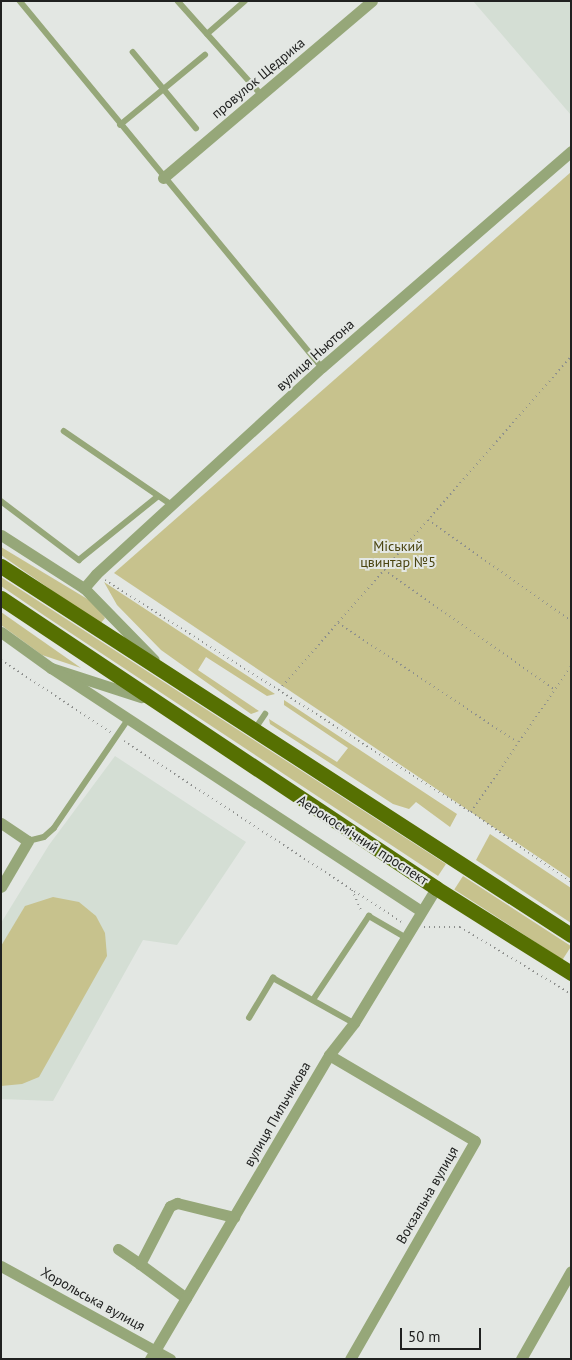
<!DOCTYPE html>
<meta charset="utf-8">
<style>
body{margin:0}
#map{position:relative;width:572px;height:1360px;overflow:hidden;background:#e3e7e3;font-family:"PT Sans",sans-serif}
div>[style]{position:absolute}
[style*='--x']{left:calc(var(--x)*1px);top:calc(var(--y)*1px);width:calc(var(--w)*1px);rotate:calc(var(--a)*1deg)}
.built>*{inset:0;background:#d4ded4}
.green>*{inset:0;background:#c7c28d;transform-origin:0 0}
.path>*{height:2px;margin-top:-1px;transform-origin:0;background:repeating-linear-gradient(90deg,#8d8f8d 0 1px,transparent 0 5px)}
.lane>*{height:5.5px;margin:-2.75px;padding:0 2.75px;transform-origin:2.75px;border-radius:2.75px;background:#96a779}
.street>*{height:11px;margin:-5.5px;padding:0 5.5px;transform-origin:5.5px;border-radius:5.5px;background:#96a779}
.primary>*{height:15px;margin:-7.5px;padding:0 7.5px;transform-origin:7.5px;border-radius:7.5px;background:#567002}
span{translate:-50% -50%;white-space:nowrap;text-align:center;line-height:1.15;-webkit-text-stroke:4px #e3e7e3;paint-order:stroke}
.street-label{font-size:14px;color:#202120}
.park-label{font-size:14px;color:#4a4410}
.frame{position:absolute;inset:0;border:2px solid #202120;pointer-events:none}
.scale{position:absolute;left:400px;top:1328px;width:81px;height:22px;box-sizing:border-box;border:2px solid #202120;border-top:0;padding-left:6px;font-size:15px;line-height:18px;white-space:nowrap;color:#202120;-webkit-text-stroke:4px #e3e7e3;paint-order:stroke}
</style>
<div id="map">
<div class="built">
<div style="clip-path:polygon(473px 1px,571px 1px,571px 115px)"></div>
<div style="clip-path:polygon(115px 756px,246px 842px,177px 945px,143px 940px,53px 1101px,1px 1099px,1px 923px,49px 845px)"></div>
</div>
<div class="green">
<div style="clip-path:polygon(571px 172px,571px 879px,114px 573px)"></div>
<div style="clip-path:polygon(1px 547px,94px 603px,105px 618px,100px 624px,1px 555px)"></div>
<div style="clip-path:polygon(1px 577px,446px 864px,438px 876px,45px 616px,1px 586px)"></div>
<div style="clip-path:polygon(104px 582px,275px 694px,267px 696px,206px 657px,198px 670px,259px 711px,251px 714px,161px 650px,117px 605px)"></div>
<div style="clip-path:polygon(1px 612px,81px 668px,42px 655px,1px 625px)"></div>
<div style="clip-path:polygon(284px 700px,457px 814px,450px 827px,416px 802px,409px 809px,393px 804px,270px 724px,269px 719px,337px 762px,348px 748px,284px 705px)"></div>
<div style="clip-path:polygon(490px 834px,571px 888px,571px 923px,476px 860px)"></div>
<div style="left:463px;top:876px;width:129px;height:16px;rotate:33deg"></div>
<div style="clip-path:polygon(53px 897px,79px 902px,96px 916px,105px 933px,107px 956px,39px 1077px,22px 1084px,1px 1086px,1px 946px,25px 906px)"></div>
</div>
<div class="path">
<div style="--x:428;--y:520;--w:175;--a:35.2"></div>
<div style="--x:384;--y:570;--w:208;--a:35"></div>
<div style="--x:105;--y:580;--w:433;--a:32.4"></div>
<div style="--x:471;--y:812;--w:122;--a:35"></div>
<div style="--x:338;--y:623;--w:215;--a:33.6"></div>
<div style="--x:1;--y:660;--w:131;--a:33.4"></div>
<div style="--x:279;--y:690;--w:444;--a:-48.8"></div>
<div style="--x:124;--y:741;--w:333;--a:33.1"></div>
<div style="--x:471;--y:812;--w:177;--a:-55.6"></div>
<div style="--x:352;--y:890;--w:24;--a:66"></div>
<div style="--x:424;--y:927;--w:36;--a:0"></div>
<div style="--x:460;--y:927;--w:130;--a:31.1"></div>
</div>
<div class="lane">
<div style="--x:20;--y:1;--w:475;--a:50.5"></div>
<div style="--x:178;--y:1;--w:125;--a:48.3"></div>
<div style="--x:207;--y:34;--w:50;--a:-41"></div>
<div style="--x:133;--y:52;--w:99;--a:50.3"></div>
<div style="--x:120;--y:125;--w:110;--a:-39.5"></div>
<div style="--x:64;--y:431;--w:131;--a:34.4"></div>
<div style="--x:1;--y:501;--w:98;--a:37.1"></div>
<div style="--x:79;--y:560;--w:100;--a:-38.9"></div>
<div style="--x:255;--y:729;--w:18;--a:-56"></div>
<div style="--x:28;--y:841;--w:16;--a:-14"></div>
<div style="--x:44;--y:837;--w:13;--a:-42"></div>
<div style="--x:54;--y:828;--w:130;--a:-55.7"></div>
<div style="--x:313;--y:1000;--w:101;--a:-56.3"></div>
<div style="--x:369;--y:916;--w:42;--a:30.3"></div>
<div style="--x:249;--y:1018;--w:47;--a:-59"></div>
<div style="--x:273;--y:978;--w:93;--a:29.1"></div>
</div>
<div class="street">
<div style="--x:163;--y:178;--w:274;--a:-40.3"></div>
<div style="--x:1;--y:535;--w:98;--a:32.6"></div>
<div style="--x:84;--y:588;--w:100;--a:45.8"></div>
<div style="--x:84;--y:588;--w:18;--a:-49"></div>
<div style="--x:96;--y:574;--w:306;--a:-42.5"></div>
<div style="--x:322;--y:367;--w:330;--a:-40.9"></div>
<div style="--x:1;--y:632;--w:62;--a:35.8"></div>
<div style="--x:51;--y:668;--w:95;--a:17.9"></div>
<div style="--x:51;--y:668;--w:443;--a:33.3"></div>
<div style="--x:1;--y:823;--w:32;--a:34"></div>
<div style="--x:28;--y:841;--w:53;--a:120.4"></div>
<div style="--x:329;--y:1055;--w:169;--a:30.5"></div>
<div style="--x:475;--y:1141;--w:251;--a:119.8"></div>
<div style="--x:118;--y:1249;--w:27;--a:34"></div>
<div style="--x:1;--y:1266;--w:193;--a:28.8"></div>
<div style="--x:186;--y:1298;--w:57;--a:-143.5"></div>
<div style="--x:140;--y:1264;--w:65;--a:-62.7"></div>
<div style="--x:170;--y:1206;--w:8;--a:-23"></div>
<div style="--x:177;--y:1203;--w:59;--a:13.8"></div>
<div style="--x:150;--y:1359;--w:353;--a:-59.5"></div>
<div style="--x:329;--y:1055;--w:41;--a:-52"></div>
<div style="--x:354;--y:1023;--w:158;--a:-58.7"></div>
<div style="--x:521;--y:1359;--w:101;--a:-60.4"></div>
</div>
<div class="primary">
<div style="--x:1;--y:566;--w:679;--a:32.92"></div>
<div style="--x:1;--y:598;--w:523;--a:33.69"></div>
<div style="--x:436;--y:888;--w:160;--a:32.2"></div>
</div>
<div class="street-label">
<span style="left:258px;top:78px;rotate:-40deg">провулок Щедрика</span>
<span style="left:315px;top:355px;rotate:-42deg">вулиця Ньютона</span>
<span style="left:363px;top:840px;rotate:33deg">Аерокосмічний проспект</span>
<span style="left:277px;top:1114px;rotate:-60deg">вулиця Пильчикова</span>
<span style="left:427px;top:1195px;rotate:-60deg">Вокзальна вулиця</span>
<span style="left:93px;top:1299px;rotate:29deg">Хорольська вулиця</span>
</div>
<div class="park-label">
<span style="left:398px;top:554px">Міський<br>цвинтар №5</span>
</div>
<div class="frame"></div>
<div class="scale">50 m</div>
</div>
